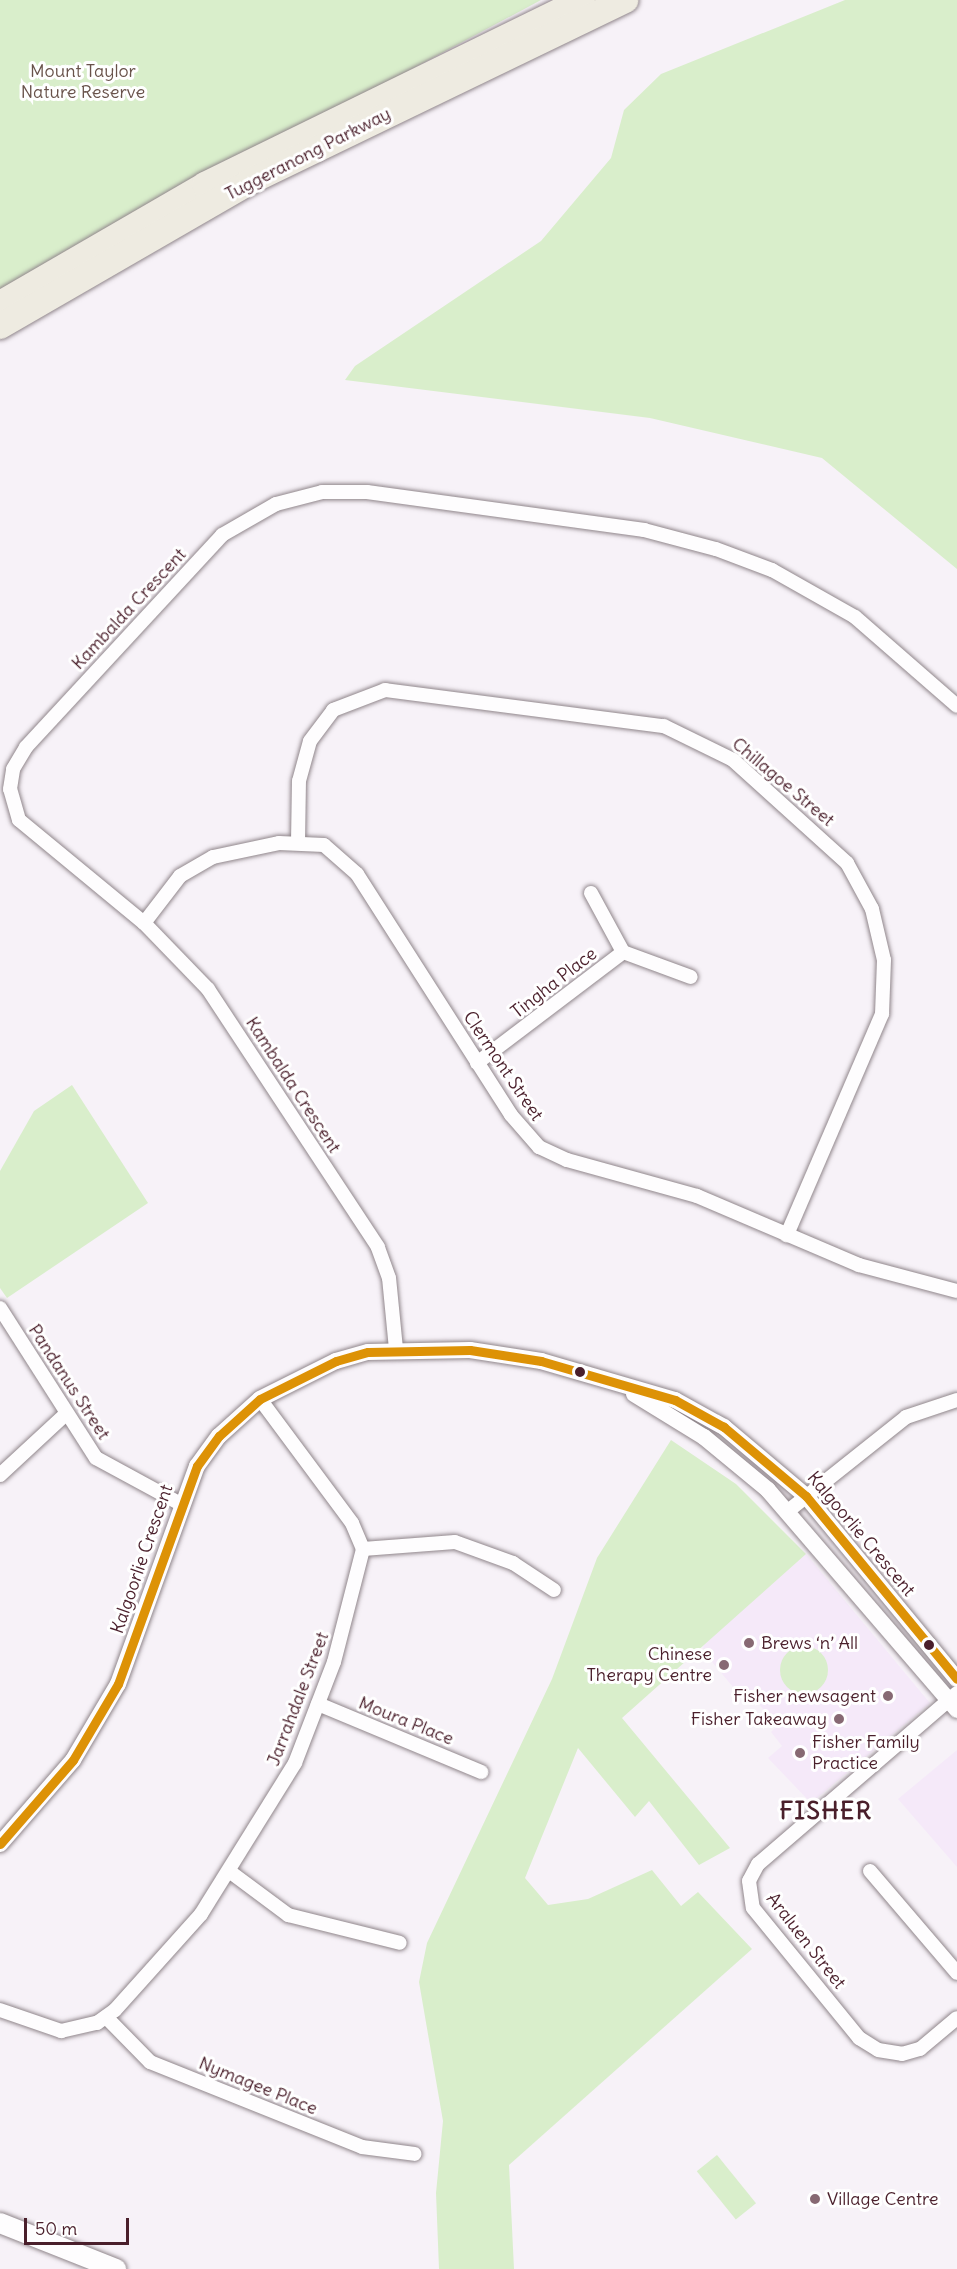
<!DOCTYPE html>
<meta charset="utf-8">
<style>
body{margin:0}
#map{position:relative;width:957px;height:2269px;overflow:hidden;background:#f7f2f8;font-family:Delius,sans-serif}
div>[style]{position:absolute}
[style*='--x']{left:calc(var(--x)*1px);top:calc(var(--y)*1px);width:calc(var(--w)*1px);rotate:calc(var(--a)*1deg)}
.built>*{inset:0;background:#f5e9f9}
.green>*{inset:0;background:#d9eecb;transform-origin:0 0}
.round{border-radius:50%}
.roads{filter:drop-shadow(0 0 2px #90868b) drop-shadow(0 0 2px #90868b)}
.minor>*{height:14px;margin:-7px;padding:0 7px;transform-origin:7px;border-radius:7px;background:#fefdfe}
.tertiary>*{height:16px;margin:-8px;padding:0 8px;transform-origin:8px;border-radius:8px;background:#fefdfe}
.secondary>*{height:20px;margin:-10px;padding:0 10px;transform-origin:10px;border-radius:10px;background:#fefdfe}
.motorway>*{height:26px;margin:-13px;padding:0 13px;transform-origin:13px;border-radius:13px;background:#eeebe1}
.bus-1>*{height:9px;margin:-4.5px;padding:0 4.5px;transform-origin:4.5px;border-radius:4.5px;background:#dd9206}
.dots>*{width:16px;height:16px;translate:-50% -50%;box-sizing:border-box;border:3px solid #fff;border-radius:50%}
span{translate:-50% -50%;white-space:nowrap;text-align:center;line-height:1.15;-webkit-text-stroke:6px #fff;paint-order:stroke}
.park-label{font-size:18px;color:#68524a}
.street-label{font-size:18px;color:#4a1f2b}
.poi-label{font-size:18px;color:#4a1f2b}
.left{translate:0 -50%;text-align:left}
.right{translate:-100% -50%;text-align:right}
.district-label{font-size:24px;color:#4a1f2b;font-weight:700;letter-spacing:1.5px}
.scale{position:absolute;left:24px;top:2218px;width:105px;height:27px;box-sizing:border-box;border:3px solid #4a1f2b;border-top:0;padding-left:8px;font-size:18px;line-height:21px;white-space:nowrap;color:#4a1f2b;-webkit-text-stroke:4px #fff;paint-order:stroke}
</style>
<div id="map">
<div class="built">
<div style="clip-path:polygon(806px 1554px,930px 1703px,811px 1803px,768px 1758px,782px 1746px,771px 1732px,777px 1726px,745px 1687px,738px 1693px,703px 1651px,704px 1640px)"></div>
<div style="clip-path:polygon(957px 1750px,957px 1867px,898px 1799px)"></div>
</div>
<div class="green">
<div style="clip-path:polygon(0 0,541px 0,0 290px)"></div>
<div style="clip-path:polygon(845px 0,957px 0,957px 569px,822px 458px,650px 418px,345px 380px,355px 366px,541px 241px,611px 158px,624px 110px,661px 74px)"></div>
<div style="clip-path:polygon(72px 1085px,148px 1203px,7px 1298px,0 1288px,0 1171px,34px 1111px)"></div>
<div style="clip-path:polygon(671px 1440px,736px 1484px,806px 1554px,622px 1718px,730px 1848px,699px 1865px,649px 1801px,635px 1817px,578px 1748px,525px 1878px,548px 1905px,588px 1899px,652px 1870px,681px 1906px,698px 1892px,752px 1949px,509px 2165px,514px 2269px,439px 2269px,436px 2193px,443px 2121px,419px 1982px,427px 1943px,552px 1679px,597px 1558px)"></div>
<div class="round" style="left:780px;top:1646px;width:48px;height:48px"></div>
<div style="left:717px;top:2155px;width:62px;height:26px;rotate:51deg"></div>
</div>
<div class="roads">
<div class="minor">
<div style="--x:298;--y:843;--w:62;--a:-89.1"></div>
<div style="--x:299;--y:781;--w:41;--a:-74.6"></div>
<div style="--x:310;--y:741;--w:39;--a:-53"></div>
<div style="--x:333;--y:710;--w:56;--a:-21"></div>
<div style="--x:385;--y:690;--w:281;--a:7.4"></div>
<div style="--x:664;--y:726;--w:77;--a:26.2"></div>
<div style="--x:733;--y:760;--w:154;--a:42.1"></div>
<div style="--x:847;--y:863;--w:52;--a:61.5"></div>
<div style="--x:872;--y:909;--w:52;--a:76.8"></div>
<div style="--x:884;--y:960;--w:54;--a:92.1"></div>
<div style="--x:882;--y:1014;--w:241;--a:113.3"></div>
<div style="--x:591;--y:893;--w:67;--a:61.5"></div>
<div style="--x:623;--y:952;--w:72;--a:20.2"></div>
<div style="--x:144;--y:923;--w:59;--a:-52.5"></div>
<div style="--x:180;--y:876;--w:38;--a:-30"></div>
<div style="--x:213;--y:857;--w:67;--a:-12"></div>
<div style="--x:279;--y:843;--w:45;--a:2.5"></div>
<div style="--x:324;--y:845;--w:44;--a:41.3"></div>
<div style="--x:357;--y:874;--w:286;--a:57.4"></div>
<div style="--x:511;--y:1115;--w:43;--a:48.8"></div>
<div style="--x:539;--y:1147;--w:31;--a:25"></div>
<div style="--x:567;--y:1160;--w:135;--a:15.5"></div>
<div style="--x:697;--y:1196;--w:176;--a:23.1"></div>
<div style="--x:859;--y:1265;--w:101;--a:14.9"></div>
<div style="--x:477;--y:1063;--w:183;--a:-37.2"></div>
<div style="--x:0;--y:1308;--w:178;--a:57.4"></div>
<div style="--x:96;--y:1458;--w:94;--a:28.5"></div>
<div style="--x:396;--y:1349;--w:71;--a:-95.6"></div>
<div style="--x:389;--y:1278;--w:33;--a:-110"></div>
<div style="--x:378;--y:1247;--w:309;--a:-123.4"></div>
<div style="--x:208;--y:989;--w:92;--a:-134.1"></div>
<div style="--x:144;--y:923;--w:162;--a:-140.5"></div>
<div style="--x:19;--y:820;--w:32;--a:-106"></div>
<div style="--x:10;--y:789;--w:20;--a:-81"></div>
<div style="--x:13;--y:769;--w:26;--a:-59"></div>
<div style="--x:26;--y:747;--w:289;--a:-47.2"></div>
<div style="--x:222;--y:535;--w:62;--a:-29.9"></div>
<div style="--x:276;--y:504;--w:48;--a:-14.6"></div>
<div style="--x:322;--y:492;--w:45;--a:0"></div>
<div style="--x:367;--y:492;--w:280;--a:7.8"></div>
<div style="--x:644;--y:530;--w:74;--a:14.8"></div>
<div style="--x:716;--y:549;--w:60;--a:20.6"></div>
<div style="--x:772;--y:570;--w:95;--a:29.5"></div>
<div style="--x:855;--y:617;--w:135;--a:41.1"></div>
<div style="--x:0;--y:1475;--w:91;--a:-42.8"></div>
<div style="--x:788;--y:1511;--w:151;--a:-38.5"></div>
<div style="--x:906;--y:1417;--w:54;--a:-18.4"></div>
<div style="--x:363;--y:1549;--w:92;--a:-4.4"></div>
<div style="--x:455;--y:1542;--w:62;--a:19.9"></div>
<div style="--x:513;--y:1563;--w:49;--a:33.4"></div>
<div style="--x:957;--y:1693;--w:262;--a:139.3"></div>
<div style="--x:758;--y:1864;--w:19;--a:118"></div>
<div style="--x:749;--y:1881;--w:27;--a:82"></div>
<div style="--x:753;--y:1908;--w:168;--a:50.8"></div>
<div style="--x:859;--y:2038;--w:22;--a:32"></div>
<div style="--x:878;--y:2050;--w:24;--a:9"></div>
<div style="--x:902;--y:2054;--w:19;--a:-16"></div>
<div style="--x:920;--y:2049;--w:48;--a:-40"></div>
<div style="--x:318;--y:1704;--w:177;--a:22.6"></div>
<div style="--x:229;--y:1871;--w:74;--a:36.7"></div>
<div style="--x:288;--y:1915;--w:115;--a:14"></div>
<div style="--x:870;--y:1871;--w:134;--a:49.5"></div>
<div style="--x:0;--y:2010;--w:65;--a:19"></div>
<div style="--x:61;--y:2031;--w:37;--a:-13"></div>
<div style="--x:97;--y:2023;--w:22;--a:-36"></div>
<div style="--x:115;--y:2010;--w:129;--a:-48.1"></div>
<div style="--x:201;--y:1914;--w:178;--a:-58.1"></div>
<div style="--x:295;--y:1763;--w:108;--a:-68.9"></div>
<div style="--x:334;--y:1662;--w:117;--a:-75.6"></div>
<div style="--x:363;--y:1549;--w:28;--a:-113"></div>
<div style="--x:352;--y:1523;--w:154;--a:-126.6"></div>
<div style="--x:106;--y:2017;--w:63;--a:45.6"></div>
<div style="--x:150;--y:2062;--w:228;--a:21.8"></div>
<div style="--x:362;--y:2147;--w:53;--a:7.5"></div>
</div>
<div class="tertiary">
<div style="--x:634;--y:1394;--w:82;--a:31.6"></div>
<div style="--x:704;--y:1437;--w:83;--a:39.6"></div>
<div style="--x:768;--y:1490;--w:290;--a:49.3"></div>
<div style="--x:0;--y:1844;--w:111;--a:-49"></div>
<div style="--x:73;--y:1760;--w:88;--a:-59.4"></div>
<div style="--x:118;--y:1684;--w:232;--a:-70.1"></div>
<div style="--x:197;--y:1466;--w:37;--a:-54"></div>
<div style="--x:219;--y:1436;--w:55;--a:-42.1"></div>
<div style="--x:260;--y:1399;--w:85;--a:-26.6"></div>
<div style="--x:336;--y:1361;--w:33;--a:-16"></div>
<div style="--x:368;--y:1352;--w:102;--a:-1.1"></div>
<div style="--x:470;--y:1350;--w:72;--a:8.8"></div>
<div style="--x:541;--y:1361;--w:140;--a:16.2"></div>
<div style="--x:675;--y:1400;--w:56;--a:28.9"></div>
<div style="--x:724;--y:1427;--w:107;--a:40.1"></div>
<div style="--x:806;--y:1496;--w:237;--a:50.5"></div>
</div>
<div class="secondary">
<div style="--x:0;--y:2223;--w:125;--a:21.6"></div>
</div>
<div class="motorway">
<div style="--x:0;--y:304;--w:237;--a:-30.1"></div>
<div style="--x:205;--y:185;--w:420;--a:-26.1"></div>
<div style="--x:0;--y:326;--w:288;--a:-30"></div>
<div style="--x:249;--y:182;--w:418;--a:-25.8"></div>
</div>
</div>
<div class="bus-1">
<div style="--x:0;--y:1844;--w:111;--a:-49"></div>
<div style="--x:73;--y:1760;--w:88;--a:-59.4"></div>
<div style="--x:118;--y:1684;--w:232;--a:-70.1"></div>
<div style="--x:197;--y:1466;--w:37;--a:-54"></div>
<div style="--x:219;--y:1436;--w:55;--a:-42.1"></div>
<div style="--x:260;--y:1399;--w:85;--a:-26.6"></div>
<div style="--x:336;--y:1361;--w:33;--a:-16"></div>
<div style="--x:368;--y:1352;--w:102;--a:-1.1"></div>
<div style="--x:470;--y:1350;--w:72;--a:8.8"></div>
<div style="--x:541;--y:1361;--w:140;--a:16.2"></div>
<div style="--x:675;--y:1400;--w:56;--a:28.9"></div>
<div style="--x:724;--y:1427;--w:107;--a:40.1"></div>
<div style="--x:806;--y:1496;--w:237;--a:50.5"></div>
</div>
<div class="dots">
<div style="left:580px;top:1372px;background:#4a1f2b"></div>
<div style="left:749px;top:1643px;background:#876973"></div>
<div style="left:929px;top:1645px;background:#4a1f2b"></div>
<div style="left:724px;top:1665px;background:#876973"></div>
<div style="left:888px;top:1696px;background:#876973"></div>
<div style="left:839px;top:1719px;background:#876973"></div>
<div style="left:800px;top:1753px;background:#876973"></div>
<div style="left:815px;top:2199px;background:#876973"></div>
</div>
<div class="park-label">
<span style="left:83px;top:82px">Mount Taylor<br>Nature Reserve</span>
</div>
<div class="street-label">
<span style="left:308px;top:154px;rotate:-27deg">Tuggeranong Parkway</span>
<span style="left:129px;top:609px;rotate:-47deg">Kambalda Crescent</span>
<span style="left:783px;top:782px;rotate:40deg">Chillagoe Street</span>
<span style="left:554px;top:983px;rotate:-38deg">Tingha Place</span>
<span style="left:503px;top:1066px;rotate:56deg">Clermont Street</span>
<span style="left:293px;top:1085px;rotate:57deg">Kambalda Crescent</span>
<span style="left:69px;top:1382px;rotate:57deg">Pandanus Street</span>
<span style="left:861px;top:1534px;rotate:50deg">Kalgoorlie Crescent</span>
<span style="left:142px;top:1559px;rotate:-71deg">Kalgoorlie Crescent</span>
<span style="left:298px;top:1699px;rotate:-69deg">Jarrahdale Street</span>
<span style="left:406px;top:1721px;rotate:22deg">Moura Place</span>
<span style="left:806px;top:1941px;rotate:52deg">Araluen Street</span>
<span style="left:258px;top:2086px;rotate:22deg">Nymagee Place</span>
</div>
<div class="poi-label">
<span class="left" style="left:761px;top:1643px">Brews ‘n’ All</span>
<span class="right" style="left:712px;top:1665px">Chinese<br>Therapy Centre</span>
<span class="right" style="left:876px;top:1696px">Fisher newsagent</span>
<span class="right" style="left:827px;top:1719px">Fisher Takeaway</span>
<span class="left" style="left:812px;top:1753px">Fisher Family<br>Practice</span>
<span class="left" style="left:827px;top:2199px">Village Centre</span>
</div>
<div class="district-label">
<span style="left:826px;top:1811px">FISHER</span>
</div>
<div class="scale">50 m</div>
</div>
